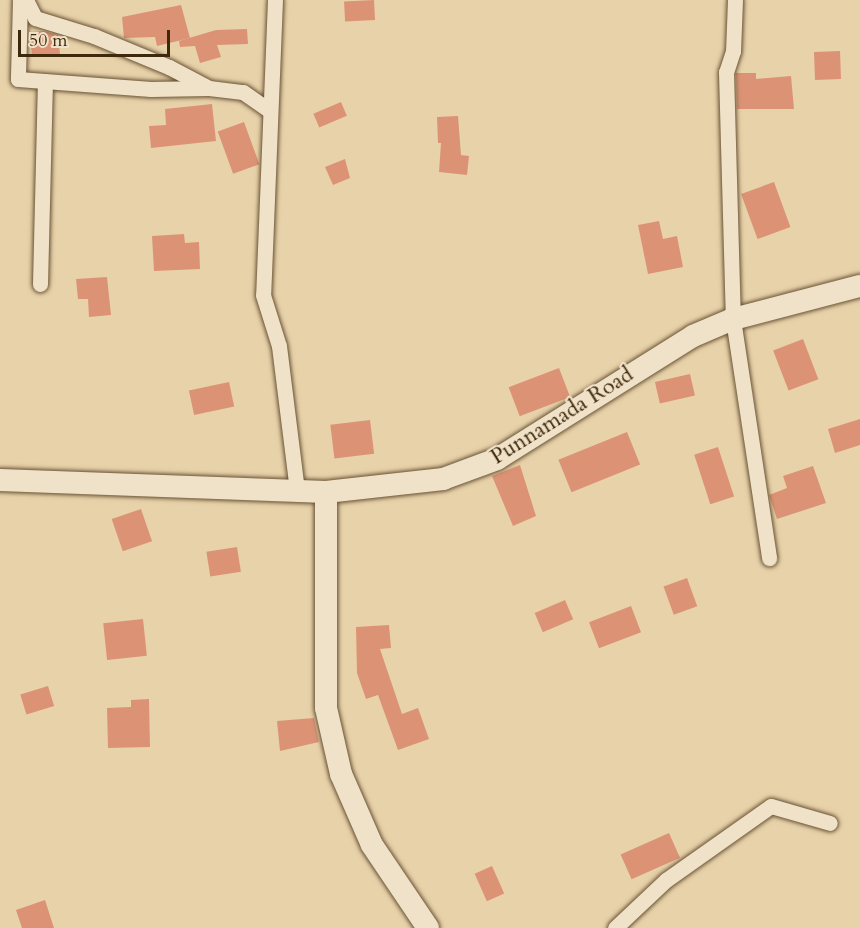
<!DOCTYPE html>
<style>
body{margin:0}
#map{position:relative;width:860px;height:928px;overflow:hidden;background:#e8d2aa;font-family:Cardo,serif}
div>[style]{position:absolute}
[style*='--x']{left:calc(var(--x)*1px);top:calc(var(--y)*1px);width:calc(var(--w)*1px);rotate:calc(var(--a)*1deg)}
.building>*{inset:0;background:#dc9375;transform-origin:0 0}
.roads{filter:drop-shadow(0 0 2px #695334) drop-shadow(0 0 2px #695334)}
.street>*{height:15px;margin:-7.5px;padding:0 7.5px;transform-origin:7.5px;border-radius:7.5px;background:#f0e2c8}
.secondary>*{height:22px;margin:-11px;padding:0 11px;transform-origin:11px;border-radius:11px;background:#f0e2c8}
span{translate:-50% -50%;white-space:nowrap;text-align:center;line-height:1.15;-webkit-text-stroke:4.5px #f0e2c8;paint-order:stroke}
.street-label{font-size:22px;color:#3f290d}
.scale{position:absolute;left:18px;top:30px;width:152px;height:27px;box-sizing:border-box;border:3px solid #3f290d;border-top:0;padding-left:8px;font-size:18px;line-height:21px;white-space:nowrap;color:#3f290d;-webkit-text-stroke:4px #f0e2c8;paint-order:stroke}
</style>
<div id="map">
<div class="building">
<div style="left:374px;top:0;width:20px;height:30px;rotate:87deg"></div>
<div style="clip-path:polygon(181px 5px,190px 38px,157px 46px,155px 37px,124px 38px,122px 17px)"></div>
<div style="clip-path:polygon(247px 29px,248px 44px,217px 45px,221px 57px,200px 63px,195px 46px,180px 47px,179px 41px,216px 30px)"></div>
<div style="clip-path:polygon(44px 31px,58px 35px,60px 54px,32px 57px,30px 32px)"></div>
<div style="left:840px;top:51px;width:28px;height:26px;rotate:88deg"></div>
<div style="clip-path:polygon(736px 73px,756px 73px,756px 79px,791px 76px,794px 109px,737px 109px)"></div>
<div style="left:341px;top:102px;width:15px;height:30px;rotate:67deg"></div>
<div style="clip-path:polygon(212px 104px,216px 141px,151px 148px,149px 126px,166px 125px,165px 109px)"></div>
<div style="clip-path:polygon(458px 116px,461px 155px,469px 156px,467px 175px,439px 172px,441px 143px,438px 143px,437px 117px)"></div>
<div style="left:244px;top:122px;width:45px;height:28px;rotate:70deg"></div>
<div style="clip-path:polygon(345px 159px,350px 178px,333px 185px,325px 167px)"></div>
<div style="left:774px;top:182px;width:48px;height:35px;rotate:70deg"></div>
<div style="clip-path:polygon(659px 221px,663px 239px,677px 236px,683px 267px,648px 274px,638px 225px)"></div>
<div style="clip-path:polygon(184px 234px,185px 243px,199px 242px,200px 269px,154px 271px,152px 236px)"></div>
<div style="clip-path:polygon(107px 277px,111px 315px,89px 317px,88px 299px,78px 299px,76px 279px)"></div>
<div style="left:803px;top:339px;width:43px;height:32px;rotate:69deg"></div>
<div style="left:559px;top:368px;width:31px;height:54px;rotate:69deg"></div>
<div style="left:690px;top:374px;width:22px;height:36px;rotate:77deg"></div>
<div style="left:229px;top:382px;width:25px;height:41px;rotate:78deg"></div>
<div style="clip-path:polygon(860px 419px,860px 445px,835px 453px,828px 429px)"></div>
<div style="left:370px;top:420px;width:34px;height:40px;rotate:83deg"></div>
<div style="left:627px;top:432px;width:35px;height:74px;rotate:68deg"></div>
<div style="left:718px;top:447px;width:52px;height:25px;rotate:72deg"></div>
<div style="clip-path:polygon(520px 465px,536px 516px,513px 526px,492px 476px)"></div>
<div style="clip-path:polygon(813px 466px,826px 503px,777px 519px,769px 495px,787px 488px,783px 476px)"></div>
<div style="left:141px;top:509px;width:34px;height:31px;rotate:71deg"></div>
<div style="left:237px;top:547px;width:25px;height:31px;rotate:81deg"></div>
<div style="left:687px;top:578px;width:30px;height:25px;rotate:70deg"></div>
<div style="left:565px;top:600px;width:21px;height:33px;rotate:67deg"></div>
<div style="left:631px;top:606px;width:28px;height:45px;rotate:69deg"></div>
<div style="left:143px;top:619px;width:37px;height:40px;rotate:84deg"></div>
<div style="clip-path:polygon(389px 625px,391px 648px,380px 649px,402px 714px,418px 708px,429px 739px,398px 750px,378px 695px,366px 699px,357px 673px,356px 627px)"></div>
<div style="left:48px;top:686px;width:21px;height:29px;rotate:73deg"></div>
<div style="clip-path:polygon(149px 699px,150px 747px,108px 748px,107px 708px,131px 707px,131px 700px)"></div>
<div style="clip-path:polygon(314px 718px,319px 742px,280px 751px,277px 721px)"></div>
<div style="left:669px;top:833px;width:27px;height:53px;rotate:66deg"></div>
<div style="left:492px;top:866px;width:30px;height:19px;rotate:66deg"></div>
<div style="clip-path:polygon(45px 900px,54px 928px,22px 928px,16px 910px)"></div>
</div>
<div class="roads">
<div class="street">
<div style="--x:20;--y:0;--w:79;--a:91.5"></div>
<div style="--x:18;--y:79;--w:133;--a:4.3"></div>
<div style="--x:151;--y:89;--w:57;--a:-1"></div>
<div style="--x:26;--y:0;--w:20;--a:63"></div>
<div style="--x:35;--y:18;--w:62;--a:17"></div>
<div style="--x:94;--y:36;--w:81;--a:22.5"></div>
<div style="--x:169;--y:67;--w:45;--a:27.7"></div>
<div style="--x:209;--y:88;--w:34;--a:7"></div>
<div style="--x:243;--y:92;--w:32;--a:35"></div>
<div style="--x:275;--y:0;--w:295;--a:92.3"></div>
<div style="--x:263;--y:295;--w:53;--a:72.6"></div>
<div style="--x:279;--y:346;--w:145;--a:82.9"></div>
<div style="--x:735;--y:0;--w:51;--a:92.2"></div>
<div style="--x:733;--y:51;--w:22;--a:108"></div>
<div style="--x:726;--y:72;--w:247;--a:88.4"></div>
<div style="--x:733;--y:319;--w:242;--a:81.4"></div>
<div style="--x:40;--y:284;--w:203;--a:-88.6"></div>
<div style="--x:615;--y:928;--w:70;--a:-43.3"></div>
<div style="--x:666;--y:880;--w:128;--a:-35.2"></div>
<div style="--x:771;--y:806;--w:61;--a:16.1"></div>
</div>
<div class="secondary">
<div style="--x:0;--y:480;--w:326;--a:2.1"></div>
<div style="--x:326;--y:492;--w:118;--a:-6.3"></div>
<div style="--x:443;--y:479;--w:58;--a:-20.3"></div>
<div style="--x:497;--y:459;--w:231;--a:-32.1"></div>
<div style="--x:693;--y:336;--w:43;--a:-23"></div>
<div style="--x:733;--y:319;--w:131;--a:-14.6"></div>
<div style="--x:326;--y:492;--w:216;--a:90"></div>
<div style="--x:326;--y:708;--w:68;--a:77.2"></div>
<div style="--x:341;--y:774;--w:77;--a:66.4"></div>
<div style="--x:372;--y:845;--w:100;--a:56"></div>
</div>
</div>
<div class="street-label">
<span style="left:562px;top:416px;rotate:-32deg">Punnamada Road</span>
</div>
<div class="scale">50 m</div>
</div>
